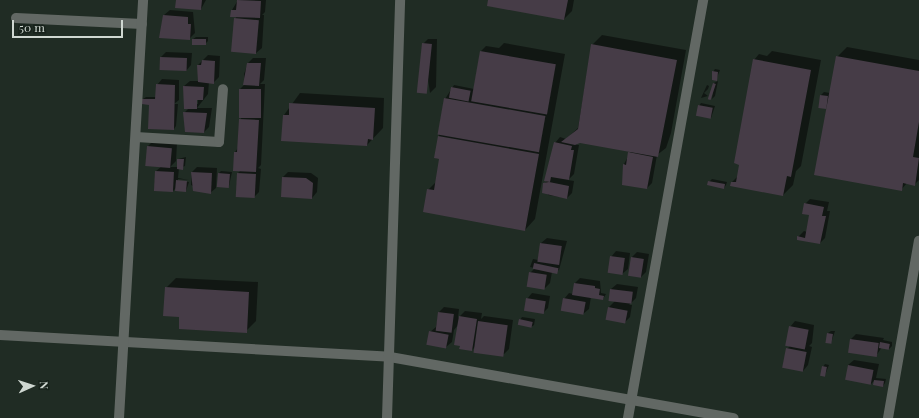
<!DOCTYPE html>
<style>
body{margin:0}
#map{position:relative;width:919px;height:418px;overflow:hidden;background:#202c24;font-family:"Playfair Display",serif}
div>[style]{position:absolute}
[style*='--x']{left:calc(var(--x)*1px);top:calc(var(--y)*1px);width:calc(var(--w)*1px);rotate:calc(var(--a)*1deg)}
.shadow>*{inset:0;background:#0007}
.building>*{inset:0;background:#463c47;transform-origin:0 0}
.minor>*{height:10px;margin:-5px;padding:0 5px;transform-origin:5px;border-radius:5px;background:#626864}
span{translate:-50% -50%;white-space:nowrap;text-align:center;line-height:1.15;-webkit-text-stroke:3px #17221b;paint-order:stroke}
.north{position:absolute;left:12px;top:366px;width:40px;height:40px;-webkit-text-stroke:3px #17221b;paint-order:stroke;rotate:87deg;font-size:11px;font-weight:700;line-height:16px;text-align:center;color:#cfd7d1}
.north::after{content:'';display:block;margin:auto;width:14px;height:18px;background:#cfd7d1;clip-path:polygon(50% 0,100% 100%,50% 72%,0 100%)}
.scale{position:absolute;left:12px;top:20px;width:111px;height:18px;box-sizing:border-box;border:2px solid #cfd7d1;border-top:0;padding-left:5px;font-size:12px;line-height:14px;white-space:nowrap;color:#cfd7d1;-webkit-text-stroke:3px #17221b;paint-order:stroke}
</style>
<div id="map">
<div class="shadow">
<div style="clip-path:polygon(177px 0,206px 0,201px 9px)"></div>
<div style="clip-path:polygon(238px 0,266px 0,265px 12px,262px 15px,264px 15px,262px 48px,256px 53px,235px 19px,237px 16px,232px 10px)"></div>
<div style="clip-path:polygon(489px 0,574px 0,572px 11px,564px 19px)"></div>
<div style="clip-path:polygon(170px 10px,193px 12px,195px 33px,189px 39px,164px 15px)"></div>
<div style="clip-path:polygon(602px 35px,686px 50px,671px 133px,666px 148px,657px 155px,652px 183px,647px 188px,624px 164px,631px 151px,580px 142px,576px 145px,579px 145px,574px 174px,568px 180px,574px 181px,572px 193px,567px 198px,548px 195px,544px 184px,548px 180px,555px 143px,560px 137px,566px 139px,578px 128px,592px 45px)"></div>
<div style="clip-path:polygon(196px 37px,208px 37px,208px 41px,205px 44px,193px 39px)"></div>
<div style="clip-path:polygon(428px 39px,437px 39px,436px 87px,430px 93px,423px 44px)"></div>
<div style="clip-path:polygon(504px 43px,565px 54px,535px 219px,525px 230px,428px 190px,436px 182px,440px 159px,435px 158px,445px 99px,454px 85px,474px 89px,481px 51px,486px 46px,499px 48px)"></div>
<div style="clip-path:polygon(847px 47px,919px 60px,919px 180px,915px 184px,907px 183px,901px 190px,828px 105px,825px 108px,819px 107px,821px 95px,824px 92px,830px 93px,837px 57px)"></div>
<div style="clip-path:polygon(772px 51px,821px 60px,801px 166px,796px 171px,793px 185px,783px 195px,732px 182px,738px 176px,754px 60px,759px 54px,767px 56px)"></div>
<div style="clip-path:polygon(166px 52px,192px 53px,191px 65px,186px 71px,161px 57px)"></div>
<div style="clip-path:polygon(evenodd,208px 55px,220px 56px,219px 77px,213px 83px,209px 82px,208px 94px,197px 108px,212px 108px,209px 127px,204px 132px,184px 113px,189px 108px,184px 86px,190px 81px,199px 81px,198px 65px,208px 55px,198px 95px,198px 104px,196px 104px,198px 95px)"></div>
<div style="clip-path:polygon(253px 58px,266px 58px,264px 80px,260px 84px,265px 84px,261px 165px,258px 168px,261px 169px,259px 192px,254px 197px,238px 173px,241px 170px,235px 152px,238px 148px,240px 120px,242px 117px,240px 89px,245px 84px,244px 74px,248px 63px)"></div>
<div style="clip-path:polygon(715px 69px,720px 70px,716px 80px,713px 72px)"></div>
<div style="clip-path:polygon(162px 79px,179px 80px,179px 100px,174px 104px,178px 104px,176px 126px,174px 129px,143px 99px,146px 97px,156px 97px,157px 85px)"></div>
<div style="clip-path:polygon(718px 81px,715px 96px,712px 99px,714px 83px)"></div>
<div style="clip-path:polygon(707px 85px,709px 86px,708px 89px,704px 93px,708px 96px,701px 98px)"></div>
<div style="clip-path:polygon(300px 93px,384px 98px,383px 128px,367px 145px,284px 115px)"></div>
<div style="clip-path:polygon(701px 103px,715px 106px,711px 118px,699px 106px)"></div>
<div style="clip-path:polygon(153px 141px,177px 143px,176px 161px,170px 167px,178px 167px,178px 159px,186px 157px,185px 166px,179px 168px,178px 178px,189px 180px,178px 179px,178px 181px,189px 182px,186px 191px,176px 188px,173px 191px,156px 171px,162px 166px,148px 146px)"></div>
<div style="clip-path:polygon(197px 167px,217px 168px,216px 188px,210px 193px,191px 185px,192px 172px)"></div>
<div style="clip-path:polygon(221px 171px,232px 172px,229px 186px,219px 173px)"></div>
<div style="clip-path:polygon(288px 172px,311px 173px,318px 178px,317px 192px,312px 198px,283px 177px)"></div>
<div style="clip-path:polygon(712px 179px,727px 182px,726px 185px,724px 188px,709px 182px)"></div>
<div style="clip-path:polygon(810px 199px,829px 202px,827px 211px,830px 211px,825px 238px,820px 243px,798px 237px,804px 231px,807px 232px,810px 215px,805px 204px)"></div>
<div style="clip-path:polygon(547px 238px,567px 241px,559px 270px,552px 272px,550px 283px,545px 288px,530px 273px,535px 268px,530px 267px,533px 259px,538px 260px,541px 243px)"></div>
<div style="clip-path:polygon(616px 251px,630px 253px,628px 269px,622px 274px,611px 257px)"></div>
<div style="clip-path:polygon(637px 252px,649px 254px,646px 272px,641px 277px,632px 257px)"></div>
<div style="clip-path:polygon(176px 278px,258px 282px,256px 321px,246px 331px,180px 317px,166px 288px)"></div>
<div style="clip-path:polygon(580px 278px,600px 281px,601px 293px,606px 294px,603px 299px,591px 297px,589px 309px,583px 314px,564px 299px,569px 293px,573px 294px,575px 283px)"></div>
<div style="clip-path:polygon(617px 284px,638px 287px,636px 298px,629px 305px,632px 305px,630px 317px,625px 322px,609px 307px,615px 301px,611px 289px)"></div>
<div style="clip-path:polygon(532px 293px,550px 296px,548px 308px,543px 313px,527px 299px)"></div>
<div style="clip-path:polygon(444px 307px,459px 309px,458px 318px,465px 311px,482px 313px,481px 319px,484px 316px,513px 320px,509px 349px,504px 354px,475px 347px,472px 350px,458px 325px,454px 330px,452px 342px,446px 347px,430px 332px,436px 327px,439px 312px)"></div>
<div style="clip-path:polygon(522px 317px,535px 319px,534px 325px,531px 327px,520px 320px)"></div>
<div style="clip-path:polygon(795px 321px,814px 325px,812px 343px,809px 346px,812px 347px,808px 365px,803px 371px,787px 349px,790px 346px,790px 327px)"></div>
<div style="clip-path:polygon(831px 331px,835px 331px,831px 343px,828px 333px)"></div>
<div style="clip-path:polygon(856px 334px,884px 338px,883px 340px,892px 342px,892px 346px,889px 349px,882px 347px,876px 356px,851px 339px)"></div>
<div style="clip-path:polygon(854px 360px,879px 364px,876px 378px,886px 379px,885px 383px,883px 386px,874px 385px,875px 380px,871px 384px,848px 365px)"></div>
<div style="clip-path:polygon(825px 364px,829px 365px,825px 375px,823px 367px)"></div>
</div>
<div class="building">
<div style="clip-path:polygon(176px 0,202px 0,201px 10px,175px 8px)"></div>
<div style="clip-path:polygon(237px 0,261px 1px,260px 18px,230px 17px,231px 10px,236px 10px)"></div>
<div style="clip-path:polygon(488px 0,568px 0,564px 20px,487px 6px)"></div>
<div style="clip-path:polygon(163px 15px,188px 17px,188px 24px,191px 24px,190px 40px,159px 38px)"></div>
<div style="left:234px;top:18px;width:25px;height:34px;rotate:5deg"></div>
<div style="left:192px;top:39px;width:14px;height:6px"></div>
<div style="left:422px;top:43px;width:10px;height:50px;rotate:6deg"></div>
<div style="clip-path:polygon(591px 44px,677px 60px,658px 157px,580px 143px,575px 145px,561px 142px,578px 129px)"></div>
<div style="left:480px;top:51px;width:77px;height:51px;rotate:10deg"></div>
<div style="clip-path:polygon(836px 56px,919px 71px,919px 122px,913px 157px,919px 158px,915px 186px,903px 183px,902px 191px,814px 175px)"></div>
<div style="left:160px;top:57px;width:27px;height:13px;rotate:2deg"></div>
<div style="clip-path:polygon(753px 59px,811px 70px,791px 177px,787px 176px,783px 196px,730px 186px,731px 182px,736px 182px,739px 165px,734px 163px)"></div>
<div style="clip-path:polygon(202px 60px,215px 61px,214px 84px,198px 82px,197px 65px,201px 65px)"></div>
<div style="clip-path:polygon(247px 63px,261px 63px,259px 86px,243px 85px)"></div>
<div style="clip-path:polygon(712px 71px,718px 72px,717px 81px,712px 80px)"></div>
<div style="left:713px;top:83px;width:3px;height:17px;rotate:18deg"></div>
<div style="clip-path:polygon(156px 84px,175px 85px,174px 130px,148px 129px,149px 105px,142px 104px,142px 99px,155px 99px)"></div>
<div style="clip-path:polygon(183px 86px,204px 87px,203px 100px,197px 100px,197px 109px,184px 109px)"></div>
<div style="left:451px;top:87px;width:20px;height:11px;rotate:11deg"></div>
<div style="left:239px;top:89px;width:22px;height:29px"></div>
<div style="left:820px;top:95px;width:8px;height:13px;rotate:7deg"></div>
<div style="left:444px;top:98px;width:103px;height:37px;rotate:10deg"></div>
<div style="clip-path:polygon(289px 103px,375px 108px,373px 140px,368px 139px,367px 146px,281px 141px,283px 115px,289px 115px)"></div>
<div style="left:698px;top:105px;width:15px;height:11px;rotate:11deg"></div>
<div style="clip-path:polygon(183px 112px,207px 113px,204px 133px,185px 132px)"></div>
<div style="clip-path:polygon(239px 119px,259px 120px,256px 172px,233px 171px,234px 152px,237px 152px)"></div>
<div style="clip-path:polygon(438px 136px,539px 154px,525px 231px,423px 212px,427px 189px,434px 190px,439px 159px,434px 158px)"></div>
<div style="clip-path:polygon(554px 142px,572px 146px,571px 150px,574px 150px,569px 180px,551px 177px,550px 182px,544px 181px)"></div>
<div style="left:147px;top:146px;width:25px;height:20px;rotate:5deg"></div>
<div style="clip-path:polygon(628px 152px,653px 157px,647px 189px,622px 185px,623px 164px,626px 165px)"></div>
<div style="clip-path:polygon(177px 159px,184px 159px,183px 170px,177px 169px)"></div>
<div style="left:155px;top:171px;width:19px;height:20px;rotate:3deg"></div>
<div style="clip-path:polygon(191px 172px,212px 173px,211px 194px,193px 191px)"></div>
<div style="left:218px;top:173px;width:12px;height:14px;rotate:5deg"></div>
<div style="left:237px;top:173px;width:19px;height:24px;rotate:3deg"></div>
<div style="clip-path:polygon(282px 177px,306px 178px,313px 183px,312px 199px,281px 197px)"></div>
<div style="left:176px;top:180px;width:11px;height:11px;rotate:5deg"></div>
<div style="clip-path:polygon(708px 181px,725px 184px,724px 189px,707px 185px)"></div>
<div style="clip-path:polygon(549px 182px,569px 186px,567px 199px,542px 193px,543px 183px)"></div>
<div style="clip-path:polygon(804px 203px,824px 207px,822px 216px,826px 216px,820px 244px,797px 240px,797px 236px,805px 238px,809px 215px,802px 214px)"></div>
<div style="left:540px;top:243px;width:22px;height:19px;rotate:8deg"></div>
<div style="left:610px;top:256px;width:15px;height:17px;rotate:8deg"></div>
<div style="left:631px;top:257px;width:13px;height:19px;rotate:9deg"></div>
<div style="left:534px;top:263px;width:25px;height:6px;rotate:12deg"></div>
<div style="left:529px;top:272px;width:18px;height:15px;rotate:9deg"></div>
<div style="clip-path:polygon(574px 283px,595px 286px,595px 288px,600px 289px,599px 295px,604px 296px,603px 300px,572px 295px)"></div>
<div style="clip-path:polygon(165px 287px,249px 292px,247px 333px,179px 329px,179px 317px,163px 316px)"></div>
<div style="left:610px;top:289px;width:23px;height:12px;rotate:7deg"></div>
<div style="left:526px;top:298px;width:20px;height:13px;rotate:9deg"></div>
<div style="left:563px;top:298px;width:23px;height:13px;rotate:10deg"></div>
<div style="left:608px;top:307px;width:20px;height:13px;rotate:11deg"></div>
<div style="left:438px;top:312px;width:16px;height:19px;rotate:7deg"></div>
<div style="clip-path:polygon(459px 316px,477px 319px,472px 351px,459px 349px,460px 346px,454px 345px)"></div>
<div style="left:519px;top:319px;width:14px;height:6px;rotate:12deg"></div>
<div style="left:478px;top:321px;width:30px;height:32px;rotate:8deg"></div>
<div style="left:789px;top:326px;width:20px;height:20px;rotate:11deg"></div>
<div style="left:429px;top:331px;width:20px;height:14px;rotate:11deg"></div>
<div style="left:827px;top:333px;width:6px;height:10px;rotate:9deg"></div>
<div style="left:850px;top:339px;width:29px;height:14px;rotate:8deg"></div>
<div style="left:880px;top:342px;width:10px;height:6px;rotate:11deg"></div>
<div style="left:786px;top:348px;width:21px;height:20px;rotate:11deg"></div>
<div style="left:848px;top:365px;width:26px;height:15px;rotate:11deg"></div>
<div style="left:822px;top:366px;width:5px;height:10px;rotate:11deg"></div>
<div style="clip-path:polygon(874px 380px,884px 381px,883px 387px,873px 385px)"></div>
</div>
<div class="minor">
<div style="--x:16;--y:18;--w:126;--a:2.7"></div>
<div style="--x:136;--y:137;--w:83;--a:3.4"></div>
<div style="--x:219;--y:142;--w:53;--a:-85.7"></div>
<div style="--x:0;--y:335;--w:391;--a:3.2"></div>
<div style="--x:390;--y:357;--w:349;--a:10.1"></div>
<div style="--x:119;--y:418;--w:419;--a:-86.7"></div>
<div style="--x:387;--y:418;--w:418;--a:-88.2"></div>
<div style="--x:628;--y:418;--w:425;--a:-79.8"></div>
<div style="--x:888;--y:418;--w:180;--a:-80.1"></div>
</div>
<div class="north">N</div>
<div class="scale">50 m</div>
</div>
